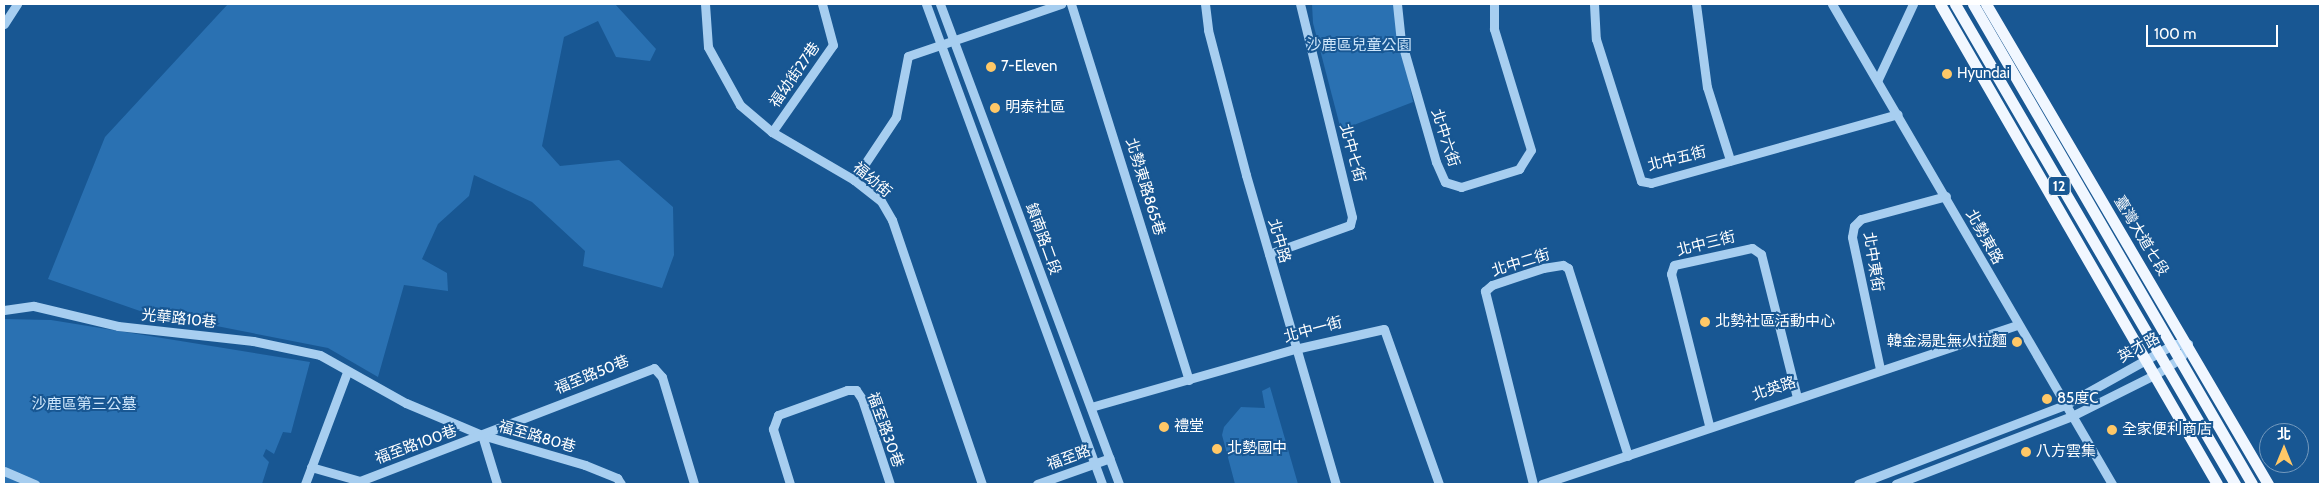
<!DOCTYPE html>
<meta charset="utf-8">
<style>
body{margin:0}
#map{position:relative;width:2324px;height:488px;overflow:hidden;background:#185793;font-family:Cabin,"Noto Sans TC",sans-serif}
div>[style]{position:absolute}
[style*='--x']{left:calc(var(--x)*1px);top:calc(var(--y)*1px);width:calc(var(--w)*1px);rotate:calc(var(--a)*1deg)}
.green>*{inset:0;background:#2a71b2}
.minor>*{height:9px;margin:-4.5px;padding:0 4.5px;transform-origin:4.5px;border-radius:4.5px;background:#a7cef0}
.major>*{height:11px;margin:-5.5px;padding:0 5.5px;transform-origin:5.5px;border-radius:5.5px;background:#f1f7ff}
.dots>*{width:14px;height:14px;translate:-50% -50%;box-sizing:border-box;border:2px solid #185793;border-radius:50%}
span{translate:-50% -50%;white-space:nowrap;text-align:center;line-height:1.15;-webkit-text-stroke:4px #185793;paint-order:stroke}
.shield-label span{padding:1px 4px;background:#185793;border:1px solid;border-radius:4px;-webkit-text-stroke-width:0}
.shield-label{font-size:14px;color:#fff;font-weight:700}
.park-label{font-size:15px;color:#cee6fb}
.poi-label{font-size:15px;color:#fff}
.left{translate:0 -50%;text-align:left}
.right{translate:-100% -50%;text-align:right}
.street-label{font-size:15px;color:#fff}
.frame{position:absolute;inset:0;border:5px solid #fff;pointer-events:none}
.north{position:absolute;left:2259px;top:423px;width:50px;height:50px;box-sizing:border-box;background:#185793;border:1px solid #749abe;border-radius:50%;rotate:0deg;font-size:14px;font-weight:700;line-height:20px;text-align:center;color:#fff}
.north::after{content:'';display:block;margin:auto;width:18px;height:22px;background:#ffc867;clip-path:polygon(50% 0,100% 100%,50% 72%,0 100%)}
.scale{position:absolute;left:2146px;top:25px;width:132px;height:22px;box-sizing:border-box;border:2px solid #fff;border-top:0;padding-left:6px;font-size:15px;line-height:18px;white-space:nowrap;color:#fff;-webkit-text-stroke:4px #185793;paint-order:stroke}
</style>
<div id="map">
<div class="green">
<div style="clip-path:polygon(228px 4px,615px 4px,656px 49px,650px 61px,616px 57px,598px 21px,564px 37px,542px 146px,560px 166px,619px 160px,673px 207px,674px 255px,662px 288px,583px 266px,585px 251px,532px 202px,474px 175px,469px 196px,438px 224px,422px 259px,447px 273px,448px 291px,404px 285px,378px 377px,328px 348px,140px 311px,48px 279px,105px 137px)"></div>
<div style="clip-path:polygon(1312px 4px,1393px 4px,1413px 102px,1341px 130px,1313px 23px)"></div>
<div style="clip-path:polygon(4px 319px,51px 320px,310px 362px,291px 433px,283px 432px,274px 454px,266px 449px,263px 456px,269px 462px,262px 484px,4px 484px)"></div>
<div style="clip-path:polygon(1270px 387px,1298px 484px,1235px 484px,1222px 435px,1224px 427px,1241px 407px,1265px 408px,1262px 391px)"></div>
</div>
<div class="minor">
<div style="--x:705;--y:4;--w:43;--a:86"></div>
<div style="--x:708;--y:47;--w:66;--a:61.1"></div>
<div style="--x:740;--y:105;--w:42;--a:40.2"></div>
<div style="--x:772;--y:132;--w:95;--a:30.3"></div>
<div style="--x:854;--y:180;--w:34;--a:38"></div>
<div style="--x:881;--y:201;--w:22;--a:60"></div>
<div style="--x:892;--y:220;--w:279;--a:71.2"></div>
<div style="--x:926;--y:4;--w:511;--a:69.86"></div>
<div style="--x:940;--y:4;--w:512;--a:69.55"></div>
<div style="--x:1071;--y:4;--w:394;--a:72.6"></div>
<div style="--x:1205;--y:4;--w:26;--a:83"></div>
<div style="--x:1208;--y:30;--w:150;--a:75.3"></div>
<div style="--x:1246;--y:175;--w:322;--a:73.8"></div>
<div style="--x:1397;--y:4;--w:36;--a:84"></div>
<div style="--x:1401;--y:40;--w:127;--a:74"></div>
<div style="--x:1436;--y:162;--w:22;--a:66"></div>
<div style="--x:1445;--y:182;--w:17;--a:17"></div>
<div style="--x:1461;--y:187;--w:61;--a:-17.2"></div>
<div style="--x:1519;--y:169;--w:22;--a:-58"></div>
<div style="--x:1531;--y:150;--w:127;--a:-107"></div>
<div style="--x:1494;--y:29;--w:25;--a:-90"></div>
<div style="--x:1594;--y:4;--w:35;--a:87"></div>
<div style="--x:1596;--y:39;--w:149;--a:72.4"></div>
<div style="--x:1641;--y:181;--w:10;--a:11"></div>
<div style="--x:1651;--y:183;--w:256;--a:-15.6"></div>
<div style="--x:1696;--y:4;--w:84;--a:82.5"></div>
<div style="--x:1707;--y:87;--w:77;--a:72.5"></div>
<div style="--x:1832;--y:4;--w:556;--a:59.74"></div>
<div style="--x:4;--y:24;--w:24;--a:-57"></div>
<div style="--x:1878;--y:79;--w:83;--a:-65"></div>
<div style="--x:772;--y:132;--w:106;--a:-55"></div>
<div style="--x:833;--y:45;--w:42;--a:-105"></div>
<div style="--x:854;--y:180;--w:76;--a:-56.3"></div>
<div style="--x:896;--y:117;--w:62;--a:-78.9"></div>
<div style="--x:908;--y:56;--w:162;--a:-18.8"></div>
<div style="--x:1269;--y:254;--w:86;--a:-19.7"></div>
<div style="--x:1350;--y:225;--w:8;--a:-76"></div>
<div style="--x:1352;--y:217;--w:219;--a:-103.7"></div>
<div style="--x:4;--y:310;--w:30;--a:-8"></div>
<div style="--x:34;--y:306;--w:86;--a:13.4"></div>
<div style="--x:118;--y:326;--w:136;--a:6.3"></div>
<div style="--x:253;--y:341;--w:68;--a:11.8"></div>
<div style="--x:320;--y:355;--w:98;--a:29.2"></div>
<div style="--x:406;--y:403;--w:82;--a:22.8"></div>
<div style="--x:482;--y:435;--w:107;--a:16.2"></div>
<div style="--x:585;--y:465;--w:35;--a:22"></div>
<div style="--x:617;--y:478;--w:7;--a:56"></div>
<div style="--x:1880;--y:369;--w:135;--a:-102"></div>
<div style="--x:1852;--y:237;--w:11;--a:-80"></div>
<div style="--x:1854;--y:226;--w:10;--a:-45"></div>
<div style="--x:1861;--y:219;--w:88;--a:-15.1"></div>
<div style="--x:1091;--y:407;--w:212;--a:-15.9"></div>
<div style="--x:1295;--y:349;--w:91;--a:-12.7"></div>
<div style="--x:1384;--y:329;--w:164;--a:70.5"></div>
<div style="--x:1709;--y:425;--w:156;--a:-104.1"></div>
<div style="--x:1671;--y:274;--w:9;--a:-72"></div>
<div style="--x:1674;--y:265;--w:80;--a:-12.3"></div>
<div style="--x:1752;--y:248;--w:11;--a:34"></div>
<div style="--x:1761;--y:254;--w:147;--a:75.9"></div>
<div style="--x:482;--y:435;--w:51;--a:73"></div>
<div style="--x:311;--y:467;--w:51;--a:15.9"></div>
<div style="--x:360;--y:481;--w:315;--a:-21"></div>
<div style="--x:654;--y:368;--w:12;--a:48"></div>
<div style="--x:662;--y:377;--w:112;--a:73.3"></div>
<div style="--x:4;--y:471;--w:34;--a:23"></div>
<div style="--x:305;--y:484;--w:120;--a:-69.4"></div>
<div style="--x:790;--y:484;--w:58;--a:-107.2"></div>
<div style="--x:773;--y:429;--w:15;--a:-70"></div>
<div style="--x:778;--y:415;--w:73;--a:-19.9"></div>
<div style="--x:847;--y:390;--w:9;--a:0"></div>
<div style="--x:856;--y:390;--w:11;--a:56"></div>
<div style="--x:862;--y:399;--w:89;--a:71.8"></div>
<div style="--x:1037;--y:484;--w:77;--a:-19.6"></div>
<div style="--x:1533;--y:484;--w:199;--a:-104"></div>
<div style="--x:1485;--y:291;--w:9;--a:-41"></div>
<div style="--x:1492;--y:285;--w:54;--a:-18.4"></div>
<div style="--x:1543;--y:268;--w:20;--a:-9"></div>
<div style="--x:1563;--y:265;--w:6;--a:31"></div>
<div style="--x:1568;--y:268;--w:197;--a:72.3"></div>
<div style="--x:1542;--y:484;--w:501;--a:-18.51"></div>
<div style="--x:1858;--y:484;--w:222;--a:-20.9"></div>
<div style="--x:2065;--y:405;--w:125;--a:-29.2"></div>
<div style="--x:2174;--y:344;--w:14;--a:0"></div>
<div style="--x:2188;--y:344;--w:16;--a:117"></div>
<div style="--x:2181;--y:358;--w:30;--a:147"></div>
<div style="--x:2156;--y:374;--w:94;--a:153.4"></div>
<div style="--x:2072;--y:416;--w:189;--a:158.9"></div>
</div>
<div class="major">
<div style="--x:1940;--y:4;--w:554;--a:60.01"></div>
<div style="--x:1955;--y:4;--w:556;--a:59.74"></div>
<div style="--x:1973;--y:4;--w:555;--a:59.83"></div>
<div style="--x:1986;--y:4;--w:557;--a:59.57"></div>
</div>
<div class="dots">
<div style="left:991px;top:67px;background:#ffc867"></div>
<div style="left:1947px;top:74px;background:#ffc867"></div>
<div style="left:995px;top:108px;background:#ffc867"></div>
<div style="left:1705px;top:322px;background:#ffc867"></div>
<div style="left:2017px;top:342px;background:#ffc867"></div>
<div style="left:2047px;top:399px;background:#ffc867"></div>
<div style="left:1164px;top:427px;background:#ffc867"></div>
<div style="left:2112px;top:430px;background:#ffc867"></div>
<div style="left:1217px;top:449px;background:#ffc867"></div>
<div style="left:2026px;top:452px;background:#ffc867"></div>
</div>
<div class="shield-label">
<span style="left:2059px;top:186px">12</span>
</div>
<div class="park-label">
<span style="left:1359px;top:46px">沙鹿區兒童公園</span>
<span style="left:84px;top:405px">沙鹿區第三公墓</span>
</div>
<div class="poi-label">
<span class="left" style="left:1001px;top:67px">7-Eleven</span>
<span class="left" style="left:1957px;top:74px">Hyundai</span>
<span class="left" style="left:1005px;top:108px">明泰社區</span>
<span class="left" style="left:1715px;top:322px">北勢社區活動中心</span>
<span class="right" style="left:2007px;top:342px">韓金湯匙無人拉麵</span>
<span class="left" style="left:2057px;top:399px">85度C</span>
<span class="left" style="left:1174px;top:427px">禮堂</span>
<span class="left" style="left:2122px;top:430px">全家便利商店</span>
<span class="left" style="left:1227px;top:449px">北勢國中</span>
<span class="left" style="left:2036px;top:452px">八方雲集</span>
</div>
<div class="street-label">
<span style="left:795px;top:75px;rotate:-55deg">福幼街27巷</span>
<span style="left:1445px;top:138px;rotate:72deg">北中六街</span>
<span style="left:1352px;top:153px;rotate:75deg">北中七街</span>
<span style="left:1677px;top:159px;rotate:-14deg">北中五街</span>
<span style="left:872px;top:180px;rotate:40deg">福幼街</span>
<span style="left:1145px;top:187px;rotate:73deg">北勢東路865巷</span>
<span style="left:2141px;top:236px;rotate:59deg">臺灣大道七段</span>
<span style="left:1984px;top:237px;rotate:61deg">北勢東路</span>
<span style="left:1043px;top:239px;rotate:70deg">鎮南路二段</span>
<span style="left:1279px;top:241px;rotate:74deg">北中路</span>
<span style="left:1706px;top:244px;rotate:-14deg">北中三街</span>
<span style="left:1873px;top:262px;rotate:81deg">北中東街</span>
<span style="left:1521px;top:263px;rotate:-17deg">北中二街</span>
<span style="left:179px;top:319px;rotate:6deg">光華路10巷</span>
<span style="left:1313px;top:330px;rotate:-15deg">北中一街</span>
<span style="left:2139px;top:348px;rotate:-29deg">英才路</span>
<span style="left:592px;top:375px;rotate:-22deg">福至路50巷</span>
<span style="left:1774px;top:389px;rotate:-18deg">北英路</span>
<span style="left:885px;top:430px;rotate:70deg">福至路30巷</span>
<span style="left:537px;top:437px;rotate:16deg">福至路80巷</span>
<span style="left:416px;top:445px;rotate:-20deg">福至路100巷</span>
<span style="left:1069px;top:458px;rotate:-20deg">福至路</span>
</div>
<div class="frame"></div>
<div class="north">北</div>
<div class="scale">100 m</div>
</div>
